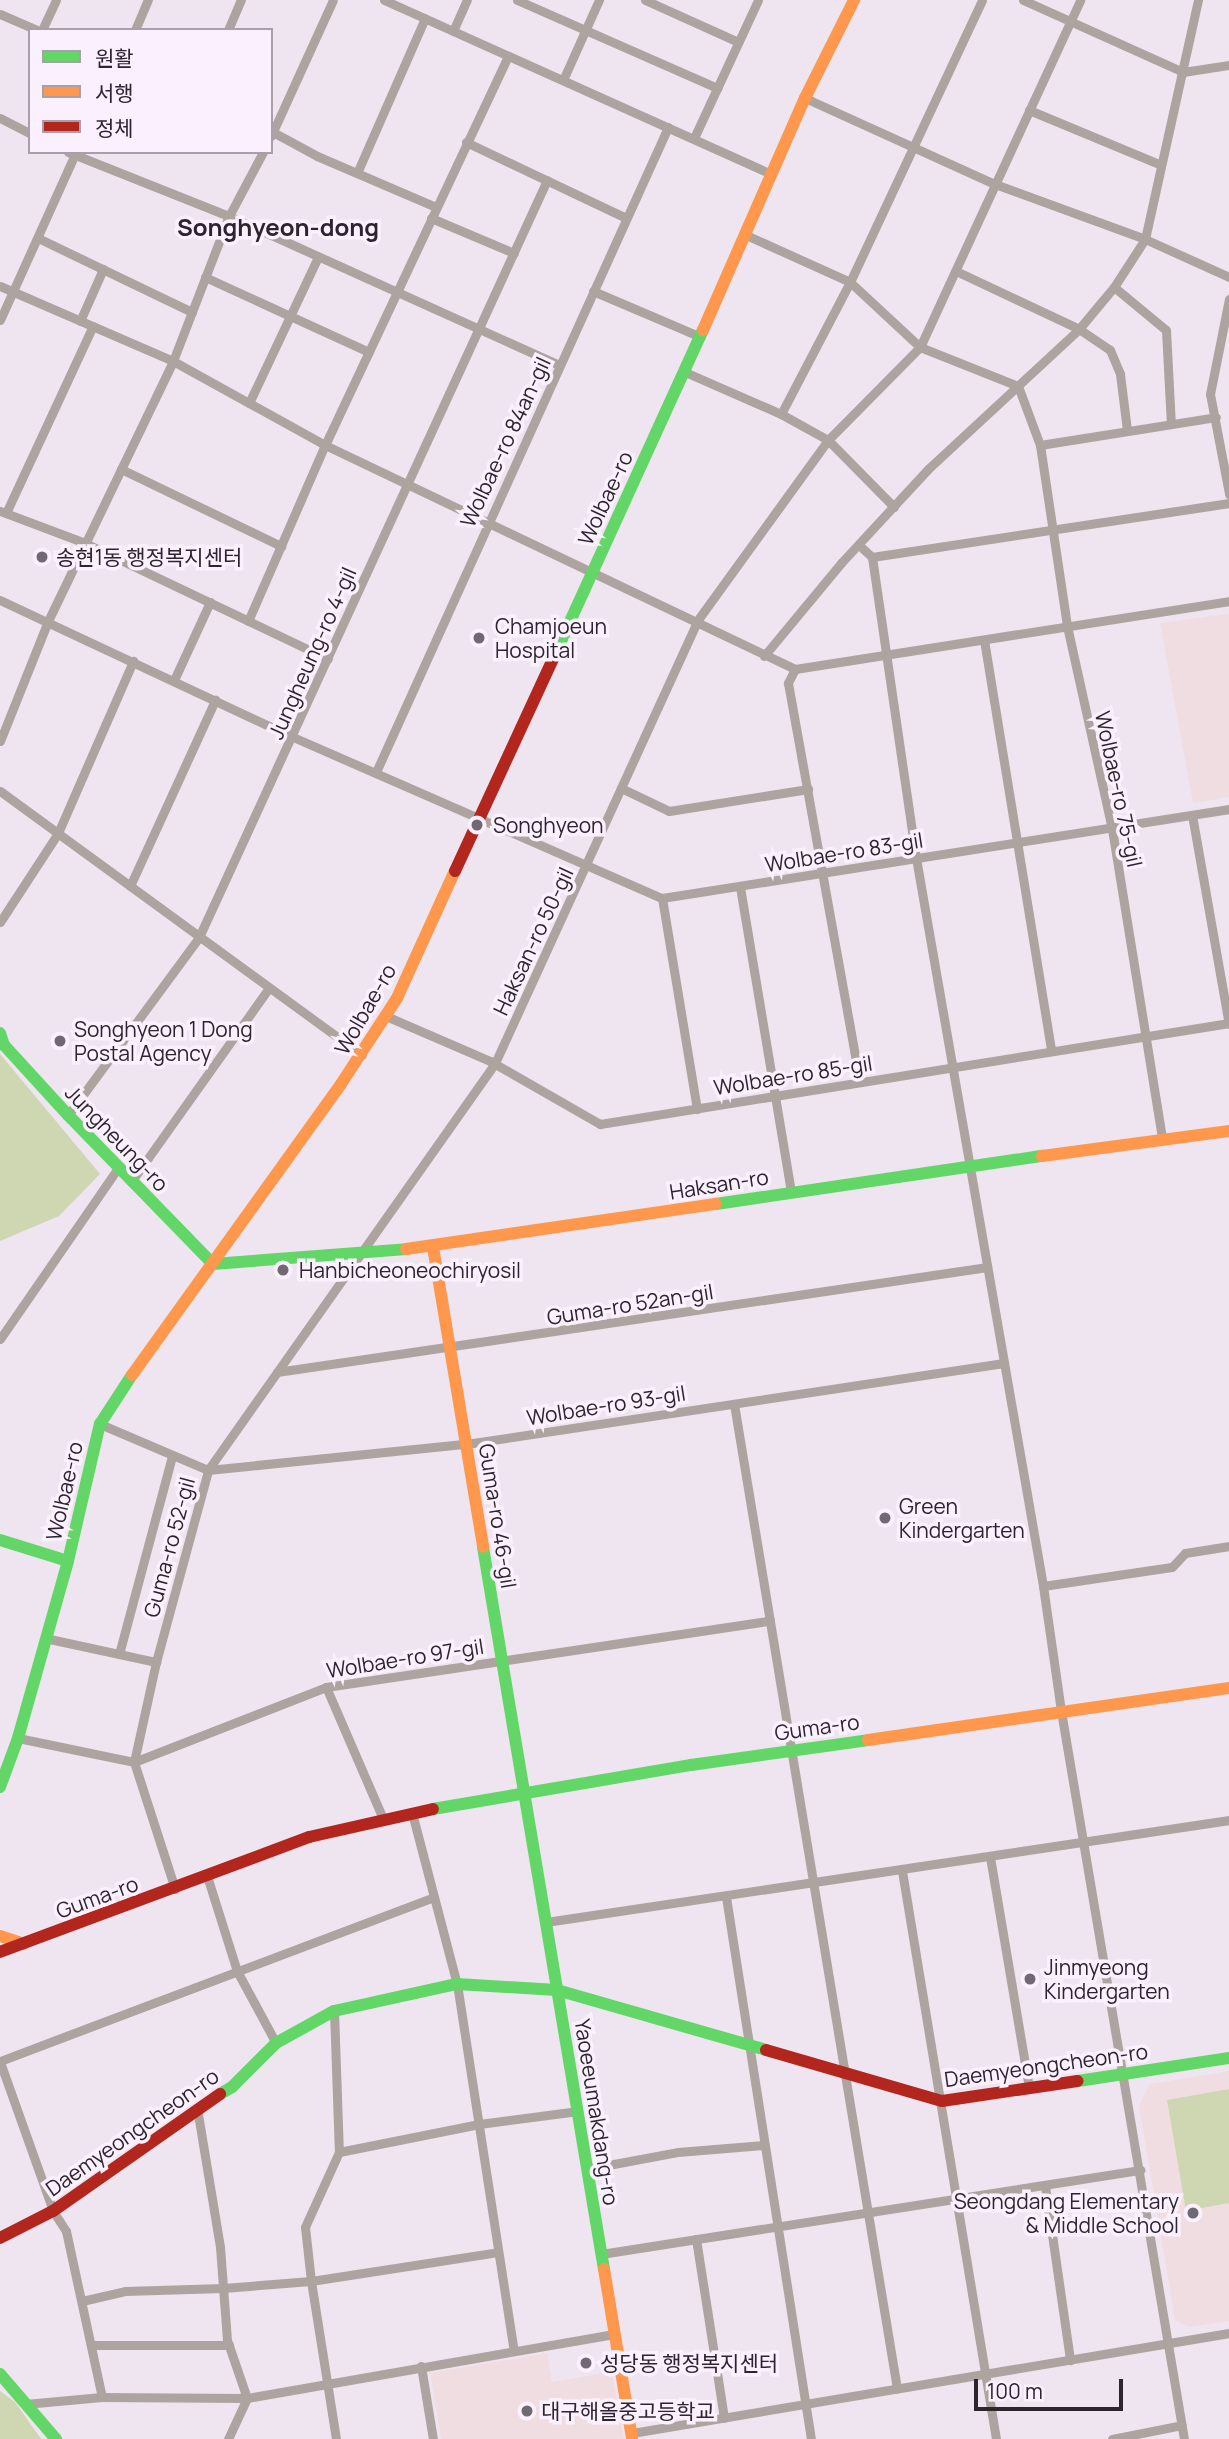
<!DOCTYPE html>
<meta charset="utf-8">
<style>
body{margin:0}
#map{position:relative;width:1229px;height:2439px;overflow:hidden;background:#eee5f1;font-family:Manrope,"Noto Sans KR",sans-serif}
div>[style]{position:absolute}
[style*='--x']{left:calc(var(--x)*1px);top:calc(var(--y)*1px);width:calc(var(--w)*1px);rotate:calc(var(--a)*1deg)}
.education>*{inset:0;background:#f0dde1}
.green>*{inset:0;background:#ced6b2}
.street>*{height:9px;margin:-4.5px;padding:0 4.5px;transform-origin:4.5px;border-radius:4.5px;background:#ada49f}
.fast>*{height:12px;margin:-6px;padding:0 6px;transform-origin:6px;border-radius:6px;background:#63d668}
.slow>*{height:12px;margin:-6px;padding:0 6px;transform-origin:6px;border-radius:6px;background:#ff974d}
.jam>*{height:12px;margin:-6px;padding:0 6px;transform-origin:6px;border-radius:6px;background:#b3261e}
.dots>*{width:19px;height:19px;translate:-50% -50%;box-sizing:border-box;border:4px solid #fbf0fd;border-radius:50%}
span{translate:-50% -50%;white-space:nowrap;text-align:center;line-height:1.15;-webkit-text-stroke:7px #fbf0fd;paint-order:stroke}
.street-label{font-size:21px;color:#2c252d}
.poi-label{font-size:21px;color:#2c252d}
.left{translate:0 -50%;text-align:left}
.right{translate:-100% -50%;text-align:right}
.quarter-label{font-size:24px;color:#2c252d;font-weight:700}
.legend{position:absolute;left:28px;top:28px;width:245px;height:126px;box-sizing:border-box;background:#fbf0fd;border:2px solid #a89faa;margin:0;padding:9px 12px;list-style:none;font-size:21px;color:#2c252d}
.legend li{display:flex;align-items:center;gap:14px;height:35px}
.legend b{width:35px;border:2px solid #a89faa}
.scale{position:absolute;left:974px;top:2379px;width:149px;height:32px;box-sizing:border-box;border:4px solid #2c252d;border-top:0;padding-left:9px;font-size:21px;line-height:24px;white-space:nowrap;color:#2c252d;-webkit-text-stroke:5px #fbf0fd;paint-order:stroke}
</style>
<div id="map">
<div class="education">
<div style="clip-path:polygon(1229px 614px,1229px 797px,1193px 803px,1160px 623px)"></div>
<div style="clip-path:polygon(1229px 2071px,1229px 2321px,1189px 2327px,1175px 2320px,1139px 2106px,1150px 2084px)"></div>
<div style="clip-path:polygon(547px 2353px,552px 2382px,612px 2372px,624px 2439px,441px 2439px,430px 2373px)"></div>
</div>
<div class="green">
<div style="clip-path:polygon(0 1054px,100px 1174px,59px 1216px,0 1241px)"></div>
<div style="clip-path:polygon(1229px 2089px,1229px 2203px,1186px 2211px,1167px 2100px)"></div>
<div style="clip-path:polygon(0 2391px,15px 2402px,41px 2439px,0 2439px)"></div>
</div>
<div class="street">
<div style="--x:384;--y:0;--w:424;--a:24.2"></div>
<div style="--x:517;--y:0;--w:219;--a:23.7"></div>
<div style="--x:645;--y:0;--w:102;--a:24.3"></div>
<div style="--x:1023;--y:0;--w:175;--a:24.2"></div>
<div style="--x:1183;--y:72;--w:47;--a:-8.7"></div>
<div style="--x:0;--y:14;--w:40;--a:23.4"></div>
<div style="--x:42;--y:30;--w:33;--a:-65"></div>
<div style="--x:135;--y:30;--w:33;--a:-67"></div>
<div style="--x:228;--y:30;--w:33;--a:-67"></div>
<div style="--x:453;--y:31;--w:34;--a:-66"></div>
<div style="--x:563;--y:80;--w:88;--a:-65.8"></div>
<div style="--x:805;--y:98;--w:209;--a:24.4"></div>
<div style="--x:995;--y:184;--w:160;--a:20.1"></div>
<div style="--x:1145;--y:239;--w:92;--a:24.3"></div>
<div style="--x:1029;--y:110;--w:143;--a:22.6"></div>
<div style="--x:0;--y:118;--w:34;--a:27"></div>
<div style="--x:271;--y:131;--w:52;--a:28.5"></div>
<div style="--x:317;--y:156;--w:129;--a:23.2"></div>
<div style="--x:271;--y:136;--w:149;--a:-65.5"></div>
<div style="--x:694;--y:138;--w:152;--a:-65.1"></div>
<div style="--x:466;--y:142;--w:177;--a:25.4"></div>
<div style="--x:68;--y:152;--w:173;--a:21.7"></div>
<div style="--x:229;--y:216;--w:362;--a:24.3"></div>
<div style="--x:357;--y:173;--w:169;--a:-66.3"></div>
<div style="--x:431;--y:218;--w:90;--a:22.9"></div>
<div style="--x:746;--y:235;--w:114;--a:24.3"></div>
<div style="--x:850;--y:282;--w:96;--a:42.9"></div>
<div style="--x:920;--y:347;--w:105;--a:21.7"></div>
<div style="--x:1018;--y:386;--w:63;--a:69.6"></div>
<div style="--x:1040;--y:445;--w:183;--a:81.5"></div>
<div style="--x:1067;--y:626;--w:208;--a:77.5"></div>
<div style="--x:1112;--y:829;--w:314;--a:80.8"></div>
<div style="--x:38;--y:238;--w:171;--a:25.7"></div>
<div style="--x:956;--y:271;--w:136;--a:25.2"></div>
<div style="--x:1079;--y:329;--w:37;--a:34"></div>
<div style="--x:1110;--y:350;--w:26;--a:67"></div>
<div style="--x:1120;--y:374;--w:56;--a:82.9"></div>
<div style="--x:205;--y:277;--w:180;--a:24.6"></div>
<div style="--x:0;--y:286;--w:189;--a:23.4"></div>
<div style="--x:173;--y:361;--w:174;--a:28.9"></div>
<div style="--x:325;--y:445;--w:521;--a:25.48"></div>
<div style="--x:795;--y:669;--w:439;--a:-8.9"></div>
<div style="--x:1114;--y:287;--w:67;--a:39.6"></div>
<div style="--x:1166;--y:330;--w:94;--a:87"></div>
<div style="--x:593;--y:291;--w:117;--a:23.1"></div>
<div style="--x:1229;--y:299;--w:97;--a:101.3"></div>
<div style="--x:1210;--y:394;--w:102;--a:79.2"></div>
<div style="--x:0;--y:320;--w:184;--a:-65.7"></div>
<div style="--x:80;--y:321;--w:57;--a:-66.1"></div>
<div style="--x:685;--y:372;--w:105;--a:23.6"></div>
<div style="--x:781;--y:414;--w:54;--a:29"></div>
<div style="--x:828;--y:440;--w:94;--a:45.4"></div>
<div style="--x:249;--y:403;--w:161;--a:-64.7"></div>
<div style="--x:781;--y:414;--w:149;--a:-62.4"></div>
<div style="--x:850;--y:282;--w:311;--a:-64.9"></div>
<div style="--x:1040;--y:445;--w:178;--a:-9"></div>
<div style="--x:121;--y:469;--w:178;--a:25.7"></div>
<div style="--x:0;--y:511;--w:91;--a:20.6"></div>
<div style="--x:85;--y:543;--w:269;--a:25.5"></div>
<div style="--x:6;--y:513;--w:206;--a:-65.1"></div>
<div style="--x:859;--y:545;--w:18;--a:43"></div>
<div style="--x:872;--y:557;--w:304;--a:81.7"></div>
<div style="--x:916;--y:858;--w:739;--a:80.1"></div>
<div style="--x:1043;--y:1586;--w:126;--a:81.8"></div>
<div style="--x:1061;--y:1711;--w:738;--a:80.41"></div>
<div style="--x:872;--y:557;--w:361;--a:-8.6"></div>
<div style="--x:0;--y:600;--w:323;--a:25.1"></div>
<div style="--x:293;--y:737;--w:403;--a:23.6"></div>
<div style="--x:662;--y:898;--w:574;--a:-8.92"></div>
<div style="--x:248;--y:621;--w:192;--a:-66.4"></div>
<div style="--x:325;--y:445;--w:430;--a:-64.8"></div>
<div style="--x:984;--y:640;--w:416;--a:80.7"></div>
<div style="--x:764;--y:656;--w:121;--a:-50.4"></div>
<div style="--x:841;--y:563;--w:128;--a:-47.2"></div>
<div style="--x:928;--y:469;--w:206;--a:-42.8"></div>
<div style="--x:1079;--y:329;--w:55;--a:-50.2"></div>
<div style="--x:1114;--y:287;--w:57;--a:-57.1"></div>
<div style="--x:1145;--y:239;--w:245;--a:-77.5"></div>
<div style="--x:795;--y:669;--w:16;--a:117"></div>
<div style="--x:788;--y:683;--w:405;--a:79.8"></div>
<div style="--x:174;--y:680;--w:86;--a:-65.2"></div>
<div style="--x:0;--y:741;--w:129;--a:-68.2"></div>
<div style="--x:48;--y:621;--w:288;--a:-64.3"></div>
<div style="--x:173;--y:361;--w:155;--a:-68.9"></div>
<div style="--x:229;--y:216;--w:72;--a:-62"></div>
<div style="--x:376;--y:772;--w:708;--a:-65.64"></div>
<div style="--x:621;--y:788;--w:53;--a:25.6"></div>
<div style="--x:669;--y:811;--w:141;--a:-9"></div>
<div style="--x:0;--y:791;--w:448;--a:36.1"></div>
<div style="--x:1192;--y:815;--w:212;--a:80"></div>
<div style="--x:130;--y:886;--w:205;--a:-65.4"></div>
<div style="--x:740;--y:887;--w:310;--a:80.5"></div>
<div style="--x:662;--y:898;--w:214;--a:80.6"></div>
<div style="--x:0;--y:922;--w:106;--a:-56.9"></div>
<div style="--x:58;--y:833;--w:188;--a:-66.4"></div>
<div style="--x:386;--y:1016;--w:113;--a:23.4"></div>
<div style="--x:490;--y:1061;--w:127;--a:29.8"></div>
<div style="--x:600;--y:1124;--w:637;--a:-9.12"></div>
<div style="--x:68;--y:1115;--w:221;--a:-53.6"></div>
<div style="--x:199;--y:937;--w:833;--a:-65.31"></div>
<div style="--x:131;--y:1182;--w:238;--a:-54.6"></div>
<div style="--x:0;--y:1339;--w:208;--a:-55.4"></div>
<div style="--x:277;--y:1372;--w:718;--a:-8.41"></div>
<div style="--x:734;--y:1404;--w:998;--a:80.6"></div>
<div style="--x:100;--y:1424;--w:117;--a:23.1"></div>
<div style="--x:208;--y:1470;--w:259;--a:-5.8"></div>
<div style="--x:466;--y:1444;--w:544;--a:-8.56"></div>
<div style="--x:1043;--y:1586;--w:130;--a:-8.4"></div>
<div style="--x:1172;--y:1567;--w:19;--a:-47"></div>
<div style="--x:1185;--y:1553;--w:45;--a:-9"></div>
<div style="--x:45;--y:1638;--w:114;--a:12.2"></div>
<div style="--x:119;--y:1654;--w:205;--a:-75"></div>
<div style="--x:326;--y:1687;--w:144;--a:66.6"></div>
<div style="--x:18;--y:1738;--w:118;--a:11.7"></div>
<div style="--x:134;--y:1762;--w:206;--a:-21.3"></div>
<div style="--x:326;--y:1687;--w:449;--a:-8.5"></div>
<div style="--x:412;--y:1813;--w:177;--a:75.3"></div>
<div style="--x:457;--y:1984;--w:371;--a:81.2"></div>
<div style="--x:990;--y:1857;--w:234;--a:80.4"></div>
<div style="--x:902;--y:1871;--w:576;--a:80.6"></div>
<div style="--x:207;--y:1876;--w:100;--a:72.5"></div>
<div style="--x:237;--y:1971;--w:82;--a:61.6"></div>
<div style="--x:175;--y:1889;--w:133;--a:-107.9"></div>
<div style="--x:134;--y:1762;--w:102;--a:-77.6"></div>
<div style="--x:156;--y:1662;--w:199;--a:-74.8"></div>
<div style="--x:208;--y:1470;--w:498;--a:-54.8"></div>
<div style="--x:495;--y:1063;--w:486;--a:-65.4"></div>
<div style="--x:697;--y:621;--w:223;--a:-54.1"></div>
<div style="--x:828;--y:440;--w:131;--a:-45.3"></div>
<div style="--x:920;--y:347;--w:382;--a:-65.2"></div>
<div style="--x:726;--y:1897;--w:549;--a:81.09"></div>
<div style="--x:546;--y:1922;--w:691;--a:-8.49"></div>
<div style="--x:334;--y:2011;--w:141;--a:88"></div>
<div style="--x:339;--y:2152;--w:82;--a:114.4"></div>
<div style="--x:305;--y:2227;--w:54;--a:83.7"></div>
<div style="--x:311;--y:2281;--w:160;--a:81"></div>
<div style="--x:0;--y:2061;--w:463;--a:-20.7"></div>
<div style="--x:0;--y:2062;--w:158;--a:70.4"></div>
<div style="--x:53;--y:2211;--w:24;--a:57"></div>
<div style="--x:66;--y:2231;--w:170;--a:77.8"></div>
<div style="--x:197;--y:2108;--w:141;--a:80.6"></div>
<div style="--x:220;--y:2247;--w:93;--a:85.7"></div>
<div style="--x:227;--y:2340;--w:61;--a:71"></div>
<div style="--x:247;--y:2398;--w:45;--a:114.9"></div>
<div style="--x:339;--y:2152;--w:143;--a:-11.3"></div>
<div style="--x:479;--y:2124;--w:100;--a:-7.5"></div>
<div style="--x:587;--y:2169;--w:93;--a:-10.6"></div>
<div style="--x:678;--y:2152;--w:86;--a:-4.7"></div>
<div style="--x:1045;--y:2186;--w:176;--a:81.8"></div>
<div style="--x:696;--y:2239;--w:181;--a:81.1"></div>
<div style="--x:601;--y:2254;--w:546;--a:-8.86"></div>
<div style="--x:82;--y:2301;--w:44;--a:-13.1"></div>
<div style="--x:125;--y:2291;--w:98;--a:-1.8"></div>
<div style="--x:223;--y:2288;--w:88;--a:-4.5"></div>
<div style="--x:311;--y:2281;--w:189;--a:-8.8"></div>
<div style="--x:92;--y:2345;--w:137;--a:0"></div>
<div style="--x:421;--y:2366;--w:74;--a:80.7"></div>
<div style="--x:25;--y:2404;--w:77;--a:-5.2"></div>
<div style="--x:102;--y:2397;--w:145;--a:0.4"></div>
<div style="--x:247;--y:2398;--w:374;--a:-9.9"></div>
<div style="--x:632;--y:2433;--w:605;--a:-9.51"></div>
<div style="--x:1112;--y:2439;--w:71;--a:-11.3"></div>
</div>
<div class="fast">
<div style="--x:557;--y:650;--w:352;--a:-65.5"></div>
<div style="--x:0;--y:1033;--w:13;--a:72"></div>
<div style="--x:4;--y:1045;--w:95;--a:47.6"></div>
<div style="--x:68;--y:1115;--w:208;--a:45.8"></div>
<div style="--x:213;--y:1264;--w:194;--a:-4.4"></div>
<div style="--x:716;--y:1204;--w:330;--a:-8.4"></div>
<div style="--x:0;--y:1540;--w:71;--a:17.2"></div>
<div style="--x:483;--y:1547;--w:732;--a:80.49"></div>
<div style="--x:0;--y:1787;--w:52;--a:-69.8"></div>
<div style="--x:18;--y:1738;--w:184;--a:-74.2"></div>
<div style="--x:68;--y:1561;--w:141;--a:-76.9"></div>
<div style="--x:100;--y:1424;--w:59;--a:-56.9"></div>
<div style="--x:433;--y:1809;--w:262;--a:-9.7"></div>
<div style="--x:691;--y:1765;--w:179;--a:-8"></div>
<div style="--x:1078;--y:2081;--w:153;--a:-8.7"></div>
<div style="--x:220;--y:2094;--w:14;--a:-30"></div>
<div style="--x:232;--y:2087;--w:62;--a:-45"></div>
<div style="--x:276;--y:2043;--w:66;--a:-28.9"></div>
<div style="--x:334;--y:2011;--w:126;--a:-12.4"></div>
<div style="--x:457;--y:1984;--w:100;--a:3.4"></div>
<div style="--x:557;--y:1990;--w:217;--a:16"></div>
<div style="--x:0;--y:2374;--w:86;--a:49.3"></div>
</div>
<div class="slow">
<div style="--x:703;--y:330;--w:253;--a:-66.3"></div>
<div style="--x:805;--y:98;--w:110;--a:-63.4"></div>
<div style="--x:1042;--y:1156;--w:189;--a:-7.6"></div>
<div style="--x:433;--y:1247;--w:304;--a:80.5"></div>
<div style="--x:406;--y:1249;--w:313;--a:-8.3"></div>
<div style="--x:132;--y:1375;--w:358;--a:-54.3"></div>
<div style="--x:341;--y:1084;--w:103;--a:-56.9"></div>
<div style="--x:397;--y:998;--w:140;--a:-65.5"></div>
<div style="--x:868;--y:1740;--w:365;--a:-8.2"></div>
<div style="--x:0;--y:1936;--w:25;--a:18"></div>
<div style="--x:604;--y:2269;--w:172;--a:80.6"></div>
</div>
<div class="jam">
<div style="--x:455;--y:871;--w:243;--a:-65.2"></div>
<div style="--x:0;--y:1952;--w:330;--a:-20.4"></div>
<div style="--x:309;--y:1837;--w:127;--a:-12.7"></div>
<div style="--x:766;--y:2050;--w:183;--a:16.2"></div>
<div style="--x:942;--y:2101;--w:137;--a:-8.4"></div>
<div style="--x:0;--y:2238;--w:59;--a:-27"></div>
<div style="--x:53;--y:2211;--w:204;--a:-35"></div>
</div>
<div class="dots">
<div style="left:42px;top:557px;background:#706872"></div>
<div style="left:479px;top:638px;background:#706872"></div>
<div style="left:477px;top:825px;background:#706872"></div>
<div style="left:60px;top:1041px;background:#706872"></div>
<div style="left:283px;top:1270px;background:#706872"></div>
<div style="left:885px;top:1518px;background:#706872"></div>
<div style="left:1030px;top:1979px;background:#706872"></div>
<div style="left:1193px;top:2213px;background:#706872"></div>
<div style="left:586px;top:2363px;background:#706872"></div>
<div style="left:527px;top:2411px;background:#706872"></div>
</div>
<div class="street-label">
<span style="left:505px;top:442px;rotate:-65deg">Wolbae-ro 84an-gil</span>
<span style="left:605px;top:498px;rotate:-65deg">Wolbae-ro</span>
<span style="left:312px;top:653px;rotate:-66deg">Jungheung-ro 4-gil</span>
<span style="left:1119px;top:789px;rotate:78deg">Wolbae-ro 75-gil</span>
<span style="left:844px;top:852px;rotate:-9deg">Wolbae-ro 83-gil</span>
<span style="left:533px;top:941px;rotate:-65deg">Haksan-ro 50-gil</span>
<span style="left:365px;top:1009px;rotate:-60deg">Wolbae-ro</span>
<span style="left:793px;top:1075px;rotate:-9deg">Wolbae-ro 85-gil</span>
<span style="left:117px;top:1138px;rotate:46deg">Jungheung-ro</span>
<span style="left:719px;top:1184px;rotate:-9deg">Haksan-ro</span>
<span style="left:630px;top:1304px;rotate:-9deg">Guma-ro 52an-gil</span>
<span style="left:606px;top:1405px;rotate:-9deg">Wolbae-ro 93-gil</span>
<span style="left:64px;top:1491px;rotate:-77deg">Wolbae-ro</span>
<span style="left:498px;top:1516px;rotate:81deg">Guma-ro 46-gil</span>
<span style="left:169px;top:1547px;rotate:-75deg">Guma-ro 52-gil</span>
<span style="left:405px;top:1658px;rotate:-9deg">Wolbae-ro 97-gil</span>
<span style="left:817px;top:1727px;rotate:-8deg">Guma-ro</span>
<span style="left:97px;top:1897px;rotate:-20deg">Guma-ro</span>
<span style="left:1046px;top:2065px;rotate:-8deg">Daemyeongcheon-ro</span>
<span style="left:597px;top:2112px;rotate:81deg">Yaoeeumakdang-ro</span>
<span style="left:132px;top:2132px;rotate:-35deg">Daemyeongcheon-ro</span>
</div>
<div class="poi-label">
<span class="left" style="left:56px;top:557px">송현1동 행정복지센터</span>
<span class="left" style="left:495px;top:638px">Chamjoeun<br>Hospital</span>
<span class="left" style="left:493px;top:825px">Songhyeon</span>
<span class="left" style="left:74px;top:1041px">Songhyeon 1 Dong<br>Postal Agency</span>
<span class="left" style="left:299px;top:1270px">Hanbicheoneochiryosil</span>
<span class="left" style="left:899px;top:1518px">Green<br>Kindergarten</span>
<span class="left" style="left:1044px;top:1979px">Jinmyeong<br>Kindergarten</span>
<span class="right" style="left:1179px;top:2213px">Seongdang Elementary<br>&amp; Middle School</span>
<span class="left" style="left:600px;top:2363px">성당동 행정복지센터</span>
<span class="left" style="left:541px;top:2411px">대구해올중고등학교</span>
</div>
<div class="quarter-label">
<span style="left:278px;top:227px">Songhyeon-dong</span>
</div>
<ul class="legend">
<li><b style="height:9px;background:#63d668"></b>원활</li>
<li><b style="height:9px;background:#ff974d"></b>서행</li>
<li><b style="height:9px;background:#b3261e"></b>정체</li>
</ul>
<div class="scale">100 m</div>
</div>
